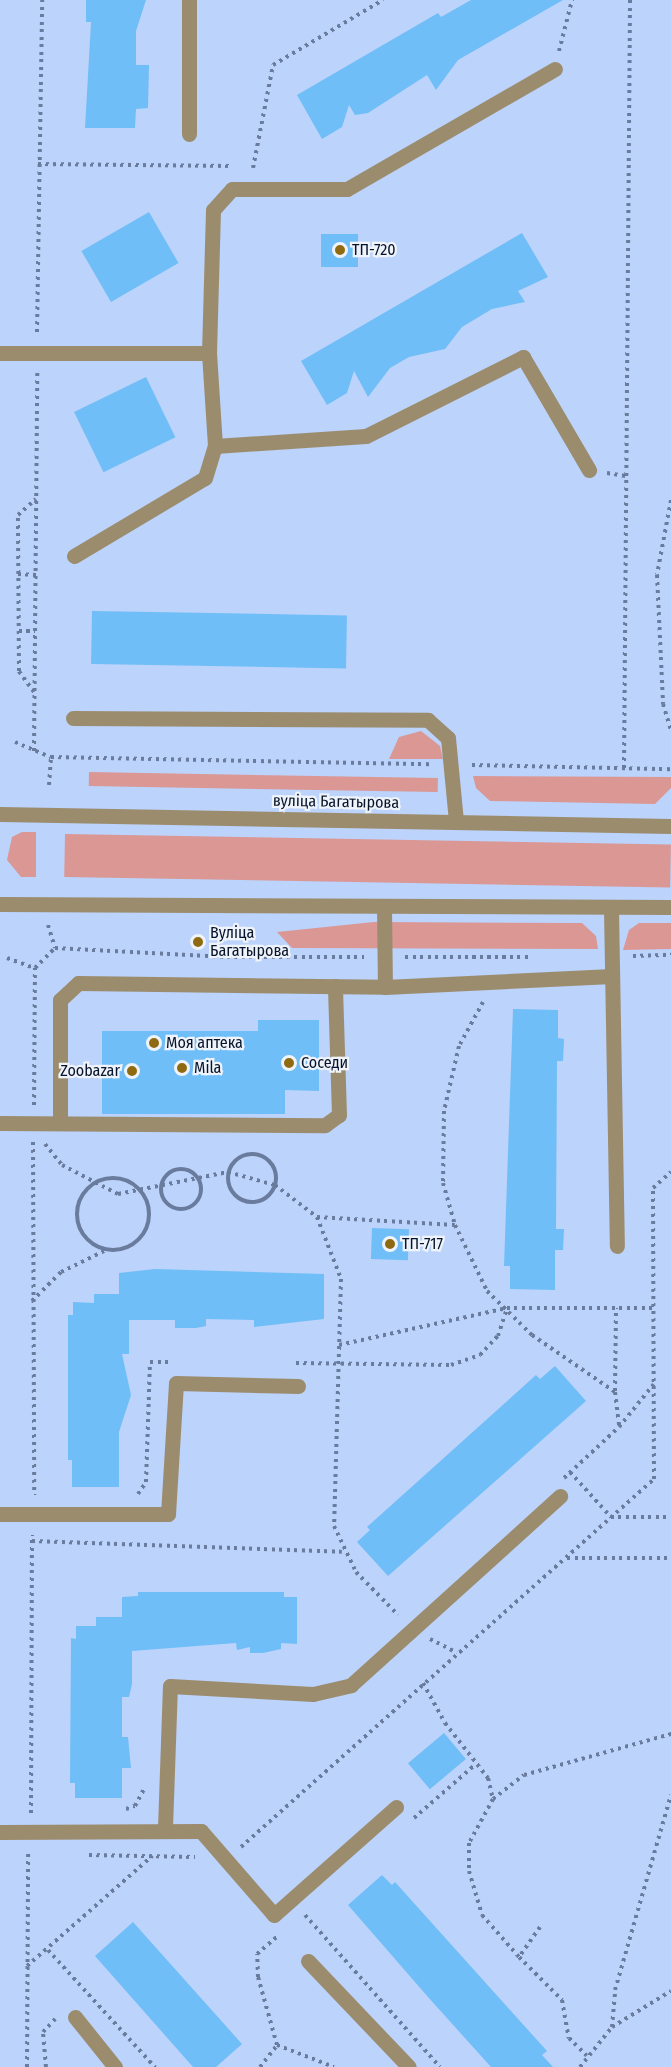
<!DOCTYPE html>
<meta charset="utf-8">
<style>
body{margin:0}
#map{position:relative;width:671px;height:2067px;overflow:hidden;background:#bcd3fb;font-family:"Fira Sans Condensed",sans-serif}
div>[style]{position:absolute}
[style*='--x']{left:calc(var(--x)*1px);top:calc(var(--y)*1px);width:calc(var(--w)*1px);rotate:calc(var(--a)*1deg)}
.green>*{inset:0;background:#da9794;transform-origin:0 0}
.building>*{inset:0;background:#70bef7;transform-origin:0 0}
.path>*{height:4px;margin-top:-2px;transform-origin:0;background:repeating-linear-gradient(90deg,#6a7c9d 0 3px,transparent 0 7.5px)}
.path>.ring{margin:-2px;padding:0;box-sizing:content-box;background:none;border:4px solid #6a7c9d;border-radius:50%}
.minor>*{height:15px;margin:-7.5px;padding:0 7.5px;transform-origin:7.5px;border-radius:7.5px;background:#9c8c6e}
.dots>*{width:16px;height:16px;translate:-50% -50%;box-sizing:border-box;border:3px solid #eff3fa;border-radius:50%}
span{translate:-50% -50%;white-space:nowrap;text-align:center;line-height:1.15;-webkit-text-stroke:4.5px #eff3fa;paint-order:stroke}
.poi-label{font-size:16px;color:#07142b}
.left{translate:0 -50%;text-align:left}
.right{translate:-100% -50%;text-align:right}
.street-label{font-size:16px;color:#07142b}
</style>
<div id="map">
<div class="green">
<div style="clip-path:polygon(421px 731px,440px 746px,443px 759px,389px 759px,399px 737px)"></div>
<div style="left:89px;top:772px;width:349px;height:14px;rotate:1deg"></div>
<div style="clip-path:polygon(473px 776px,671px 777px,671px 788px,655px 804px,490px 801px,476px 788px)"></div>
<div style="clip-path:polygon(22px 832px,36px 832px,36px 877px,21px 877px,7px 860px,12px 837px)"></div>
<div style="left:65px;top:834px;width:606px;height:43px;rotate:1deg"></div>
<div style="clip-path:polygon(374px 922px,582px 923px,596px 936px,598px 949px,292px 948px,277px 932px)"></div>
<div style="clip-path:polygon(639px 923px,671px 923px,671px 949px,623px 950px,629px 930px)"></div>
</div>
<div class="building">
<div style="clip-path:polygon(86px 0,146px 0,136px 31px,136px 65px,149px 65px,148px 108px,136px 109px,135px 128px,85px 128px,91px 22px,86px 22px)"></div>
<div style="clip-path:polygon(471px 0,563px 0,458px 60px,436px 90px,427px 75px,368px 113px,355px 115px,349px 105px,342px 127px,322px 139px,297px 95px,438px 13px,441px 17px)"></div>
<div style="left:149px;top:212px;width:59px;height:78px;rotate:60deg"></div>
<div style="clip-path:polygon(522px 233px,548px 277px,518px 291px,525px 302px,492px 309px,462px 327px,445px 349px,409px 357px,390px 368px,368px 397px,354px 371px,347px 393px,327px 405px,301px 361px)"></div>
<div style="left:321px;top:234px;width:37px;height:33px"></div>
<div style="left:146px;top:377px;width:67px;height:80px;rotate:64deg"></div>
<div style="left:92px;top:611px;width:255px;height:53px;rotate:1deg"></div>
<div style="clip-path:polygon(513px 1009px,558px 1010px,558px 1038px,564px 1039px,563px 1061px,557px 1061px,556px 1229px,564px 1229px,563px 1250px,555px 1250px,555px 1290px,510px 1289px,510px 1266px,504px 1266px)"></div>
<div style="clip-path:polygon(258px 1020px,319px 1020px,319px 1091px,285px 1090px,285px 1114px,102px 1114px,102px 1031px,258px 1031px)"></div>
<div style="left:372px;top:1228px;width:37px;height:31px;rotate:2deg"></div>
<div style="clip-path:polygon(155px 1269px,324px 1274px,324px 1319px,254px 1327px,254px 1320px,206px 1319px,206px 1326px,196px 1328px,175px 1328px,175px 1320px,129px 1320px,129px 1354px,122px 1354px,131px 1395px,119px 1432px,119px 1487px,72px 1487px,72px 1460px,68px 1460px,68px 1315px,73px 1315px,73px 1302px,94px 1303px,94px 1294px,119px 1294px,119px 1273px)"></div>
<div style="clip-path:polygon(555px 1366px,586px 1401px,388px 1576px,357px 1542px,370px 1530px,367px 1527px,536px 1375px,540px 1379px)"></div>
<div style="clip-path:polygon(138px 1592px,284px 1592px,284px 1597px,297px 1597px,297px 1644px,281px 1643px,281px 1649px,263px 1653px,250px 1653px,250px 1647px,237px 1650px,236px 1643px,132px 1651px,132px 1684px,129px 1697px,122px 1697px,122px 1737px,128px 1737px,131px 1768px,122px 1768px,122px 1798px,75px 1798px,75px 1783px,70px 1783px,71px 1638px,76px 1639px,76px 1626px,96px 1626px,96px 1617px,122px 1617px,122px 1597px,138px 1596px)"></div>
<div style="left:444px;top:1733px;width:34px;height:47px;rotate:50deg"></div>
<div style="clip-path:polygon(382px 1875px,392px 1885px,395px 1882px,510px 2010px,547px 2051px,542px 2055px,553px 2067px,491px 2067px,428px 1997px,348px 1905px)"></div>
<div style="clip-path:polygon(133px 1922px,242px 2044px,216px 2067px,193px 2067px,95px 1956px)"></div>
</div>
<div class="path">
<div style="--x:559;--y:51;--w:53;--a:-75.7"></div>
<div style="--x:38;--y:164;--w:194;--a:0.6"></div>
<div style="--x:253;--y:168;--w:105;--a:-79"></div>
<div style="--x:273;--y:65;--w:128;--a:-30.6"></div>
<div style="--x:37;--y:332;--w:332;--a:-89.1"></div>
<div style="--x:607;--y:473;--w:19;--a:9"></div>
<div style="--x:671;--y:500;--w:76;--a:100.6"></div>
<div style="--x:657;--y:575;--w:129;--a:87.3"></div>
<div style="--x:663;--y:704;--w:27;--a:73"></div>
<div style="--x:18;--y:574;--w:18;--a:3"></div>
<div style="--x:19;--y:631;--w:16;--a:0"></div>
<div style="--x:34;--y:692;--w:26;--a:-126"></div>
<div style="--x:19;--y:671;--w:156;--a:-90.4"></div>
<div style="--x:18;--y:515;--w:24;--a:-42"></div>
<div style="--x:15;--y:742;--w:39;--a:23"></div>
<div style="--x:51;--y:757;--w:380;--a:1.1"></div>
<div style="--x:34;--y:751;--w:378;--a:-89.5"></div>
<div style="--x:472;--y:765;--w:199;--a:1.2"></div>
<div style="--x:624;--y:768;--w:768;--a:-89.55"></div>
<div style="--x:49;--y:785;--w:28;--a:-86"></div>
<div style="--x:48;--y:925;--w:24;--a:73"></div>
<div style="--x:633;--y:956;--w:38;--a:-2"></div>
<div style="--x:405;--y:957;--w:124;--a:0"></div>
<div style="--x:7;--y:958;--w:30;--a:20"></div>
<div style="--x:483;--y:1002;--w:50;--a:118.6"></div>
<div style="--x:459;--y:1046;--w:67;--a:103"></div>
<div style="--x:444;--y:1111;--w:72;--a:90.8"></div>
<div style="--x:443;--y:1183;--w:44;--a:74.1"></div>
<div style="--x:455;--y:1225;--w:73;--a:64.1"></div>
<div style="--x:487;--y:1291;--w:63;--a:44.4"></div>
<div style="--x:532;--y:1335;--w:101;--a:34.5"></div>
<div style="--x:615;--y:1392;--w:35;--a:83"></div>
<div style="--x:34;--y:1105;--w:137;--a:-89.6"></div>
<div style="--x:35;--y:968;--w:28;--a:-45"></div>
<div style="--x:55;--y:948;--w:172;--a:3"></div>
<div style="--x:227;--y:957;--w:137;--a:0"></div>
<div style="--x:33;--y:1142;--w:353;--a:89.8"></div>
<div style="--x:45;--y:1144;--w:27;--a:51"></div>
<div style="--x:62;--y:1165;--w:63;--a:27.4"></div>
<div style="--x:118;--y:1194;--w:112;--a:-11.3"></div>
<div style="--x:228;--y:1172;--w:49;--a:15.5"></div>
<div style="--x:275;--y:1185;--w:53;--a:37.3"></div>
<div style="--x:317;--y:1217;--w:66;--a:68.8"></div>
<div style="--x:341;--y:1279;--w:247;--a:91.6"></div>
<div style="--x:334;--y:1526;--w:51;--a:64.4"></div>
<div style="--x:356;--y:1572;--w:60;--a:45.7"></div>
<div class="ring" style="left:228px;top:1154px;width:44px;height:44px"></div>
<div class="ring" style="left:161px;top:1169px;width:36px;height:36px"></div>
<div class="ring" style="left:77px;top:1178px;width:68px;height:68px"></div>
<div style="--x:317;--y:1217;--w:138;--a:3.3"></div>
<div style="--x:32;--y:1301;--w:41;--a:-45"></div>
<div style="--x:61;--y:1272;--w:48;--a:-26"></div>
<div style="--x:339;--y:1345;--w:172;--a:-12.4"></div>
<div style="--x:507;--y:1308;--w:148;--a:0"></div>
<div style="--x:296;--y:1363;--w:155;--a:0.7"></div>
<div style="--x:451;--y:1365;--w:31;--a:-19"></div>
<div style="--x:480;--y:1355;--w:26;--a:-47"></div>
<div style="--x:498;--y:1336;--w:29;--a:-72"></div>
<div style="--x:615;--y:1391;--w:83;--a:-89.3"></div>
<div style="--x:570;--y:1472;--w:61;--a:47.7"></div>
<div style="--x:611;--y:1517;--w:60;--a:0"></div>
<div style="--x:564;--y:1478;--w:75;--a:-42.8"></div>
<div style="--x:619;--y:1427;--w:55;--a:-50.9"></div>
<div style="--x:138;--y:1494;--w:14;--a:-56"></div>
<div style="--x:146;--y:1482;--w:120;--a:-88.1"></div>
<div style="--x:150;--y:1362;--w:21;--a:0"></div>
<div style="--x:32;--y:1541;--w:310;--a:2"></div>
<div style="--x:567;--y:1558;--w:104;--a:0"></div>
<div style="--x:430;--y:1639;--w:30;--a:27"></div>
<div style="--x:423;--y:1683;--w:46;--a:61.2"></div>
<div style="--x:445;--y:1723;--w:70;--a:52"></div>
<div style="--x:488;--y:1778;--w:22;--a:77"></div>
<div style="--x:493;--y:1799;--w:50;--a:118.6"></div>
<div style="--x:469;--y:1843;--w:28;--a:90"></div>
<div style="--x:469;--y:1871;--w:46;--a:73.5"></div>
<div style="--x:482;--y:1915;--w:56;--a:48.6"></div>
<div style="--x:493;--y:1799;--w:39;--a:-38"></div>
<div style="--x:524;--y:1775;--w:153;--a:-15.6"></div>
<div style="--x:126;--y:1809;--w:9;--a:-18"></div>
<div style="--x:135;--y:1806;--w:19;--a:-62"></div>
<div style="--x:31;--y:1813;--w:278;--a:-89.8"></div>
<div style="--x:414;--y:1818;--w:82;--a:-41.1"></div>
<div style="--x:241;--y:1847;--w:553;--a:-41.7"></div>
<div style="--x:654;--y:1479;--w:291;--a:-90.2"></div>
<div style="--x:653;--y:1188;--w:24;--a:-42"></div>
<div style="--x:89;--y:1855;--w:106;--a:1.1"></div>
<div style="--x:305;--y:1915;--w:203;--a:48.4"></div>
<div style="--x:540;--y:1927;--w:37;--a:125"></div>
<div style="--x:519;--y:1957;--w:61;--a:45"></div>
<div style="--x:562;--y:2000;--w:39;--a:80"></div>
<div style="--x:569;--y:2038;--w:25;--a:45"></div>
<div style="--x:48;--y:1950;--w:159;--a:47.6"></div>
<div style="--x:27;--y:1966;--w:167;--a:-41.3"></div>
<div style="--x:612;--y:2027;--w:37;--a:-85"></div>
<div style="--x:615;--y:1990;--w:203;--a:-74"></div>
<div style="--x:277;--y:2045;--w:71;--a:-105.6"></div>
<div style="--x:258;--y:1977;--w:23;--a:-92"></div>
<div style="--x:257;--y:1954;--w:29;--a:-41"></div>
<div style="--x:277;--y:2045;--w:61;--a:21.1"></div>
<div style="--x:27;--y:2067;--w:214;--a:-89.7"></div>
<div style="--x:46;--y:2067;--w:35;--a:-95"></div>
<div style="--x:43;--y:2032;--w:18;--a:-47"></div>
<div style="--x:260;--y:2067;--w:28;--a:-52"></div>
<div style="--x:580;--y:2067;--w:51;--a:-51.3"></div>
<div style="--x:612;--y:2027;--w:69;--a:-31.4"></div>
</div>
<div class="minor">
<div style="--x:189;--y:134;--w:134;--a:-90"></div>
<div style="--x:0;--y:353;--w:209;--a:0"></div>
<div style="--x:209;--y:353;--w:143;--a:-88.4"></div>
<div style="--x:213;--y:210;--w:28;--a:-48"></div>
<div style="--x:232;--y:189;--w:115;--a:0"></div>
<div style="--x:347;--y:189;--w:240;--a:-30"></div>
<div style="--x:209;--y:353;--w:93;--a:86.3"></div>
<div style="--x:215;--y:446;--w:151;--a:-3.8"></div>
<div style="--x:366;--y:436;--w:176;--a:-26.7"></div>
<div style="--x:523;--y:357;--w:131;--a:59.7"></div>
<div style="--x:74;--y:556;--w:152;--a:-30.8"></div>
<div style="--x:205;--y:478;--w:34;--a:-73"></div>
<div style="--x:73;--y:718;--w:355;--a:0.3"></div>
<div style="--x:428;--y:720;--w:27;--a:42"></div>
<div style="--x:448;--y:738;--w:83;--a:84.5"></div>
<div style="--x:0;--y:814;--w:671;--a:1.02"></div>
<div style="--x:0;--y:904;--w:671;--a:0.26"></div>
<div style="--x:384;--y:907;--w:80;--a:89.3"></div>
<div style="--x:611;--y:909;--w:337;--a:89"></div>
<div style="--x:60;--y:1121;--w:121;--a:-90"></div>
<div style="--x:60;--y:1000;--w:25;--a:-43"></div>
<div style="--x:78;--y:983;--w:307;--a:0.7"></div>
<div style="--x:385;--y:987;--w:227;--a:-2.8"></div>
<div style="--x:0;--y:1123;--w:325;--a:0.4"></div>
<div style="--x:325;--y:1125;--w:17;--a:-36"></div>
<div style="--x:339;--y:1115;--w:129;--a:-91.8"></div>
<div style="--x:0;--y:1514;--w:168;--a:0"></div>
<div style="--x:168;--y:1514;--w:131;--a:-86.5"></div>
<div style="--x:176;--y:1383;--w:122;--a:1.4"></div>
<div style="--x:165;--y:1828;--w:142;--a:-88"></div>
<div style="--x:170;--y:1686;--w:143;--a:3.2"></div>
<div style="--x:313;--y:1694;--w:39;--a:-13"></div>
<div style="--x:351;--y:1685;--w:282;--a:-42.1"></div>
<div style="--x:0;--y:1832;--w:201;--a:-0.3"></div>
<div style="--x:201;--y:1831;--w:111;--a:49"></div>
<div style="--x:274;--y:1915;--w:163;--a:-41.5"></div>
<div style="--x:308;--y:1961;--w:146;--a:46.4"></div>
<div style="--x:75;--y:2017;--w:64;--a:51.3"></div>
</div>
<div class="dots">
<div style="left:340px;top:250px;background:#906a10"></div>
<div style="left:198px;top:942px;background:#906a10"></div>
<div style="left:154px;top:1043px;background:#906a10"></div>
<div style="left:289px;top:1063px;background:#906a10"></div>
<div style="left:182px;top:1068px;background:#906a10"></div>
<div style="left:132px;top:1071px;background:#906a10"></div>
<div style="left:390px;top:1244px;background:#906a10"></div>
</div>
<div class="poi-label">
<span class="left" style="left:352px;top:250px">ТП-720</span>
<span class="left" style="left:210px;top:942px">Вуліца<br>Багатырова</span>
<span class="left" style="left:166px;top:1043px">Моя аптека</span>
<span class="left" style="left:301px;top:1063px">Соседи</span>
<span class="left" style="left:194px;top:1068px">Mila</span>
<span class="right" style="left:120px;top:1071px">Zoobazar</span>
<span class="left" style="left:402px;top:1244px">ТП-717</span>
</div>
<div class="street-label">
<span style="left:336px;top:802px;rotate:1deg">вуліца Багатырова</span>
</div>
</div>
